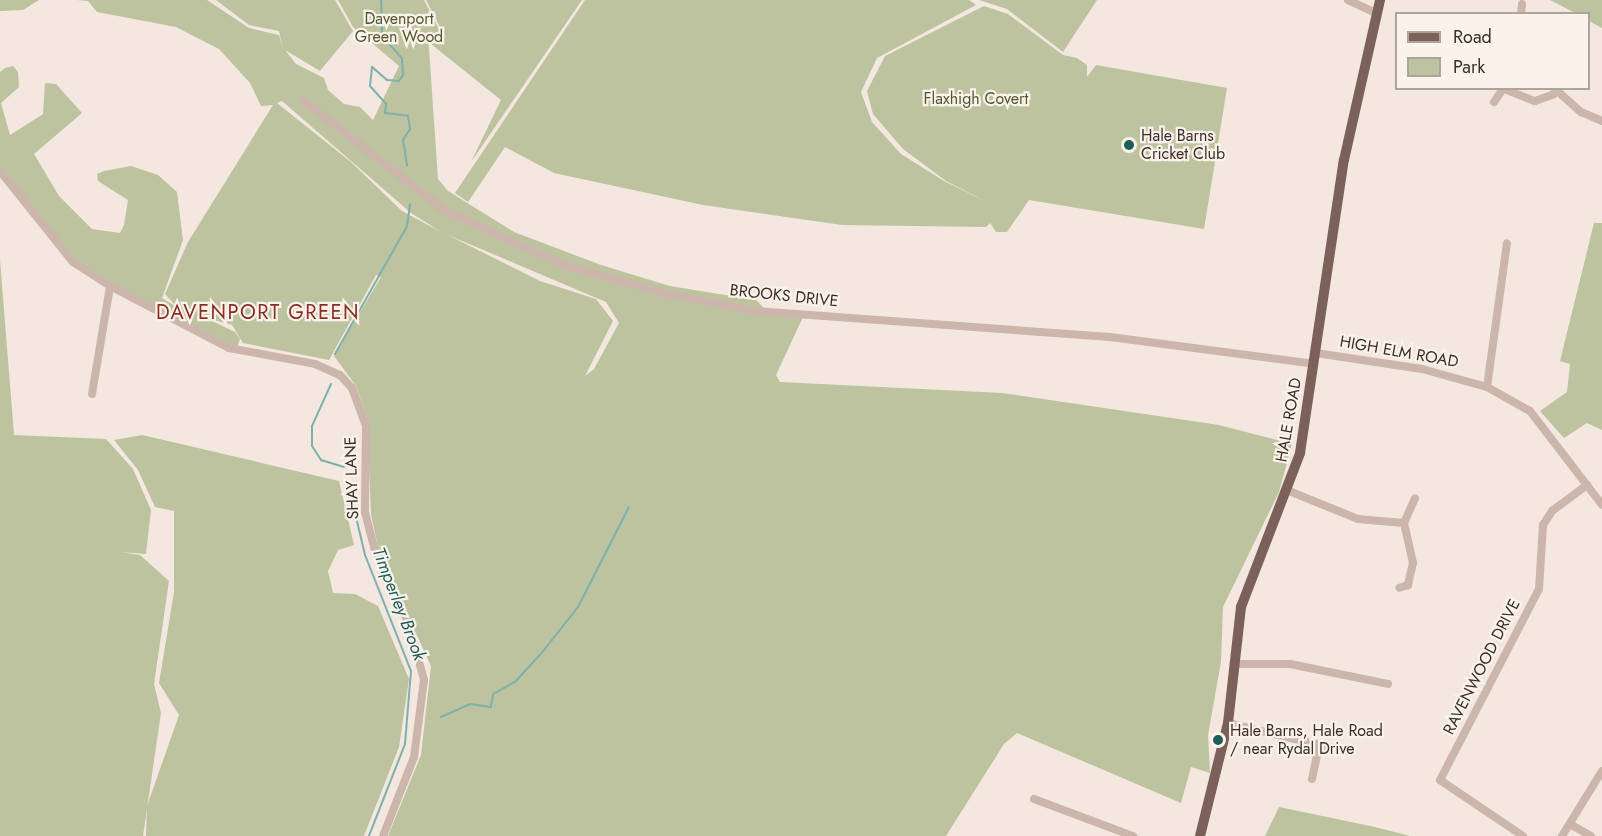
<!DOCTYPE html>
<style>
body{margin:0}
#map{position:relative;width:1602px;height:836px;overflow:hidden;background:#f3e7df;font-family:Jost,sans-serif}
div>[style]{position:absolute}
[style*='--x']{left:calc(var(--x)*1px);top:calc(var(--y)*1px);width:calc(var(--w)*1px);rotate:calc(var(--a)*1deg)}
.green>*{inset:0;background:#bcc39e}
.stream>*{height:2px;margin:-1px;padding:0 1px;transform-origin:1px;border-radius:1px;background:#7db1ac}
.minor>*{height:8px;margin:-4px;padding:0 4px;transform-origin:4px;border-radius:4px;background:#ccb5aa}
.major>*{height:10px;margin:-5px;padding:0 5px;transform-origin:5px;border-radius:5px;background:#7c615b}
.dots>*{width:16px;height:16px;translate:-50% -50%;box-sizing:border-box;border:3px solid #fbf2ec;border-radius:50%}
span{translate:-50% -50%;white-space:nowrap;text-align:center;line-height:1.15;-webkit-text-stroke:4.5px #fbf2ec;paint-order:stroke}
.park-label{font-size:16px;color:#4f592d}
.poi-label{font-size:16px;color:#3a2d2a}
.left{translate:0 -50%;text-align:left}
.street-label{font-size:16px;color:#3a2d2a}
.water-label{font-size:18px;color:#1e5d58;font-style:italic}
.quarter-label{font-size:20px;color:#8b2c21;letter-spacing:1.5px}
.legend{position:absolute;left:1395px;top:12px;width:195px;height:78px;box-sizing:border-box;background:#fbf2ec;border:2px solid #aea39e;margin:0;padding:8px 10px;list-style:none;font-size:18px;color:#3a2d2a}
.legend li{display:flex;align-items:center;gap:12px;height:30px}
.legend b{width:30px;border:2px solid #aea39e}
</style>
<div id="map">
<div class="green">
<div style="clip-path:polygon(0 0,39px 0,23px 10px,0 11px)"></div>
<div style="clip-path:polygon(evenodd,77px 0,207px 0,249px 28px,279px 35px,283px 49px,279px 31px,249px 25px,216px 0,335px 0,353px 31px,320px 71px,285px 50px,296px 64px,324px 78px,328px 90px,344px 104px,360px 107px,373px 120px,399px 66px,353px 27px,338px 0,424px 0,442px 35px,428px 34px,438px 179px,448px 191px,514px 232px,601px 265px,670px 286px,756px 300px,769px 313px,803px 317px,776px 375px,780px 382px,1002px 393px,1219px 425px,1292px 444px,1279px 492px,1223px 607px,1221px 662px,1208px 735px,1210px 773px,1191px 767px,1181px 803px,1017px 733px,1004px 744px,946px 836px,388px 836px,421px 755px,431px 666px,379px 552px,371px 514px,367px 418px,356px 386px,334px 356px,381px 277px,376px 275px,329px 360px,243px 343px,232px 325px,204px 317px,235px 332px,240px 339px,236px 350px,73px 262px,0 171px,0 72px,5px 68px,13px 66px,18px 72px,19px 87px,1px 103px,10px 135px,43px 114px,45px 83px,56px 84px,82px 113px,34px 154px,59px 196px,92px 229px,120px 233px,124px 225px,128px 200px,98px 181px,97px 174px,104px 171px,131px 166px,158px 175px,177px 192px,183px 240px,162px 298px,177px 307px,165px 294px,188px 242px,273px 105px,261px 106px,250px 83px,219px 49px,176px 27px,97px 12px,88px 1px,77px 0,282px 101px,411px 213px,441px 232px,402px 211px,351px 162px,277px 103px,282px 101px,77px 0,448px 235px,606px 302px,619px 323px,594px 369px,585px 376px,613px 321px,596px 299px,540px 281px,448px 235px)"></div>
<div style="clip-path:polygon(426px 0,582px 0,471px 162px,501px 100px,431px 44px,431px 38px,445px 37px)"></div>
<div style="clip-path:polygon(585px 0,969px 0,976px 5px,877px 58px,861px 92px,872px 122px,901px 154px,944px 181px,991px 204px,946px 181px,903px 149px,873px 114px,867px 91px,885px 56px,984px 6px,1008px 14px,1063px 55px,1077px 58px,1087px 65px,1087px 77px,1096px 65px,1227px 88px,1204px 229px,1029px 200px,1007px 232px,996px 232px,990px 223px,986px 227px,842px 225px,703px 205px,554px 173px,505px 147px,468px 202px,455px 193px)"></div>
<div style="clip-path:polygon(979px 0,1097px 0,1063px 52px,1007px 9px)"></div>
<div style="clip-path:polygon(1550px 0,1602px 0,1602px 28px,1589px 21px,1588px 14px,1575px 13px)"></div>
<div style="clip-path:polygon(1594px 223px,1602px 223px,1602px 430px,1587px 423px,1564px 438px,1540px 411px,1567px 392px,1570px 364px,1560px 361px)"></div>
<div style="clip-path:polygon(0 260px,14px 435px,106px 439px,133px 469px,151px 510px,146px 554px,120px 552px,140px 555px,169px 581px,154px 684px,161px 713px,143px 836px,0 836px)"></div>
<div style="clip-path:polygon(142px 435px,339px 481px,354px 545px,338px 550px,328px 571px,333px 593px,355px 594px,378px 606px,409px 679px,399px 747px,364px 836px,146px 836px,147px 806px,179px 715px,159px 683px,174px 592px,174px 511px,155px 507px,138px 470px,114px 440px)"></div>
<div style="clip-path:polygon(1279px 807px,1375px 827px,1410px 836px,1265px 836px)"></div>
</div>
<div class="stream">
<div style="--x:381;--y:0;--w:36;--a:88"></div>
<div style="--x:382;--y:36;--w:30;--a:48"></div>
<div style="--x:402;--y:58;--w:17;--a:87"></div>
<div style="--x:403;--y:75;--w:7;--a:124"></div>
<div style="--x:399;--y:81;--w:12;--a:-175"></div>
<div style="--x:387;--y:80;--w:20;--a:-139"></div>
<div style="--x:372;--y:67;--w:19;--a:96"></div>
<div style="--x:370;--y:86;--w:24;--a:48"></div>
<div style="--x:386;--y:104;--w:9;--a:96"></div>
<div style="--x:385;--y:113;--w:23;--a:7"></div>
<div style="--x:408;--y:116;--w:13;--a:81"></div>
<div style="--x:410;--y:129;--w:13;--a:122"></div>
<div style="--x:403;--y:140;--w:26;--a:81"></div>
<div style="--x:335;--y:354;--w:147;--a:-60.6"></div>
<div style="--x:407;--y:226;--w:22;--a:-82"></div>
<div style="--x:331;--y:384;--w:46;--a:114.3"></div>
<div style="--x:312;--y:426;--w:20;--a:90"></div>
<div style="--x:312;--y:446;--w:17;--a:57"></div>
<div style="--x:321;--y:460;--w:24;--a:17"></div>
<div style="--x:348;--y:483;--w:74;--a:76.7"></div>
<div style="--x:365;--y:555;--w:125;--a:68.4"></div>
<div style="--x:411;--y:671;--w:73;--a:94.7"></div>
<div style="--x:405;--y:744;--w:99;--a:111.4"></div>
<div style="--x:441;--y:717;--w:32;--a:-24"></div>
<div style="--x:470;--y:704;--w:21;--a:8"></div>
<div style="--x:491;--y:707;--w:13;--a:-81"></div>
<div style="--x:493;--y:694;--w:26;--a:-29"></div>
<div style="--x:516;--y:681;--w:42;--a:-47.9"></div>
<div style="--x:544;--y:650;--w:55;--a:-51.7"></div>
<div style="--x:578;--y:607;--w:112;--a:-63"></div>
</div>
<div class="minor">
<div style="--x:1348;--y:0;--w:31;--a:25"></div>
<div style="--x:1521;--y:14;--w:10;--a:-84"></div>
<div style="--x:1502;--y:88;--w:35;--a:22"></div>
<div style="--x:1535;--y:101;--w:20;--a:-20"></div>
<div style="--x:1554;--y:88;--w:36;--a:42"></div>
<div style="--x:1581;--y:112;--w:23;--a:23"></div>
<div style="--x:303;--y:100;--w:179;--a:38"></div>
<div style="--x:444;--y:210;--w:131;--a:24.8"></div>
<div style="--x:563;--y:265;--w:104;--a:15.6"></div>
<div style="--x:663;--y:293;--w:94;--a:11.1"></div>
<div style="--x:755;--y:311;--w:356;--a:4.2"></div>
<div style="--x:1110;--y:337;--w:206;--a:7.5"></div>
<div style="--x:1494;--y:102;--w:14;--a:-56"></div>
<div style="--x:0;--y:171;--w:117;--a:51.3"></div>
<div style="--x:73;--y:262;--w:44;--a:33"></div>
<div style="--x:110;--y:286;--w:134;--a:27.5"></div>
<div style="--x:229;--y:348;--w:87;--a:10.5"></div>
<div style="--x:315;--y:364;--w:27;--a:24"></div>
<div style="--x:340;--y:375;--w:18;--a:47"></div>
<div style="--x:352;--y:388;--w:40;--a:69.8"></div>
<div style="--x:366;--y:426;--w:86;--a:90.7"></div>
<div style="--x:365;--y:512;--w:40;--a:75.6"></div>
<div style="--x:375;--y:551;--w:81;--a:65"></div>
<div style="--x:409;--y:624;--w:58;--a:75"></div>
<div style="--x:424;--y:680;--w:78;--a:97.4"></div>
<div style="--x:414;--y:757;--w:85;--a:111.4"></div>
<div style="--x:1316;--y:353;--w:107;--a:8.6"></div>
<div style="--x:1422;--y:369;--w:67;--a:15.5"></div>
<div style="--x:1487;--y:387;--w:49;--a:29.2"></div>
<div style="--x:1530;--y:411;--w:118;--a:52.5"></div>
<div style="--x:1487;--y:387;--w:145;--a:-82.1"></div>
<div style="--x:92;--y:394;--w:109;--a:-80.5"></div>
<div style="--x:1289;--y:491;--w:74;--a:22.1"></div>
<div style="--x:1358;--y:519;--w:46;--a:5"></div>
<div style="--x:1404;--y:523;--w:41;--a:77.3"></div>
<div style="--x:1413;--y:563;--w:23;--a:103"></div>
<div style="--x:1408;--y:585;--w:9;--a:162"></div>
<div style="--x:1404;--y:523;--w:27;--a:-66"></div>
<div style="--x:1234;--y:664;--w:56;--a:0"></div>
<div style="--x:1290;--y:664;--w:100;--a:11.5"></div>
<div style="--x:1228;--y:723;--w:120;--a:13.5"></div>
<div style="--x:1312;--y:779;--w:33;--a:-78"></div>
<div style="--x:1034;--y:799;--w:106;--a:20.5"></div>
<div style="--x:1570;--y:824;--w:24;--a:30"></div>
<div style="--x:1523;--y:836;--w:100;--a:-146"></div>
<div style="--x:1440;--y:780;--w:215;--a:-62.6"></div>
<div style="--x:1539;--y:589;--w:64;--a:-86.4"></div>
<div style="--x:1543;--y:525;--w:17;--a:-57"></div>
<div style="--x:1552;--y:511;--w:44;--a:-36.6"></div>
<div style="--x:1562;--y:836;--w:76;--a:-58.4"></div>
</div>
<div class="major">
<div style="--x:1200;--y:836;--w:116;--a:-76.1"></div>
<div style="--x:1228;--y:723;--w:117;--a:-83.6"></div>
<div style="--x:1241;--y:607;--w:165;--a:-69"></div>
<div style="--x:1300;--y:453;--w:296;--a:-81.5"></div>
<div style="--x:1344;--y:160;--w:164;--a:-77.3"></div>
</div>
<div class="dots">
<div style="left:1129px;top:145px;background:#1e5d58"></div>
<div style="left:1218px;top:740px;background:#1e5d58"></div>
</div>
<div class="park-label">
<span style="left:399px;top:28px">Davenport<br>Green Wood</span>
<span style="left:976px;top:99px">Flaxhigh Covert</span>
</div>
<div class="poi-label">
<span class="left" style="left:1141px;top:145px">Hale Barns<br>Cricket Club</span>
<span class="left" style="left:1230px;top:740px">Hale Barns, Hale Road<br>/ near Rydal Drive</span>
</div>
<div class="street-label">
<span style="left:784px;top:296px;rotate:6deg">BROOKS DRIVE</span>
<span style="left:1399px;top:352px;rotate:10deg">HIGH ELM ROAD</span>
<span style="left:1289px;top:420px;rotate:-80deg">HALE ROAD</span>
<span style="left:352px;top:478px;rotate:-92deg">SHAY LANE</span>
<span style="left:1482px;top:667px;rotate:-63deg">RAVENWOOD DRIVE</span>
</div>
<div class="water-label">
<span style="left:399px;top:604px;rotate:69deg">Timperley Brook</span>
</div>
<div class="quarter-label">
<span style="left:258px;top:312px">DAVENPORT GREEN</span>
</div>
<ul class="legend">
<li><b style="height:8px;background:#7c615b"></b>Road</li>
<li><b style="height:16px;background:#bcc39e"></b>Park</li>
</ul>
</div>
